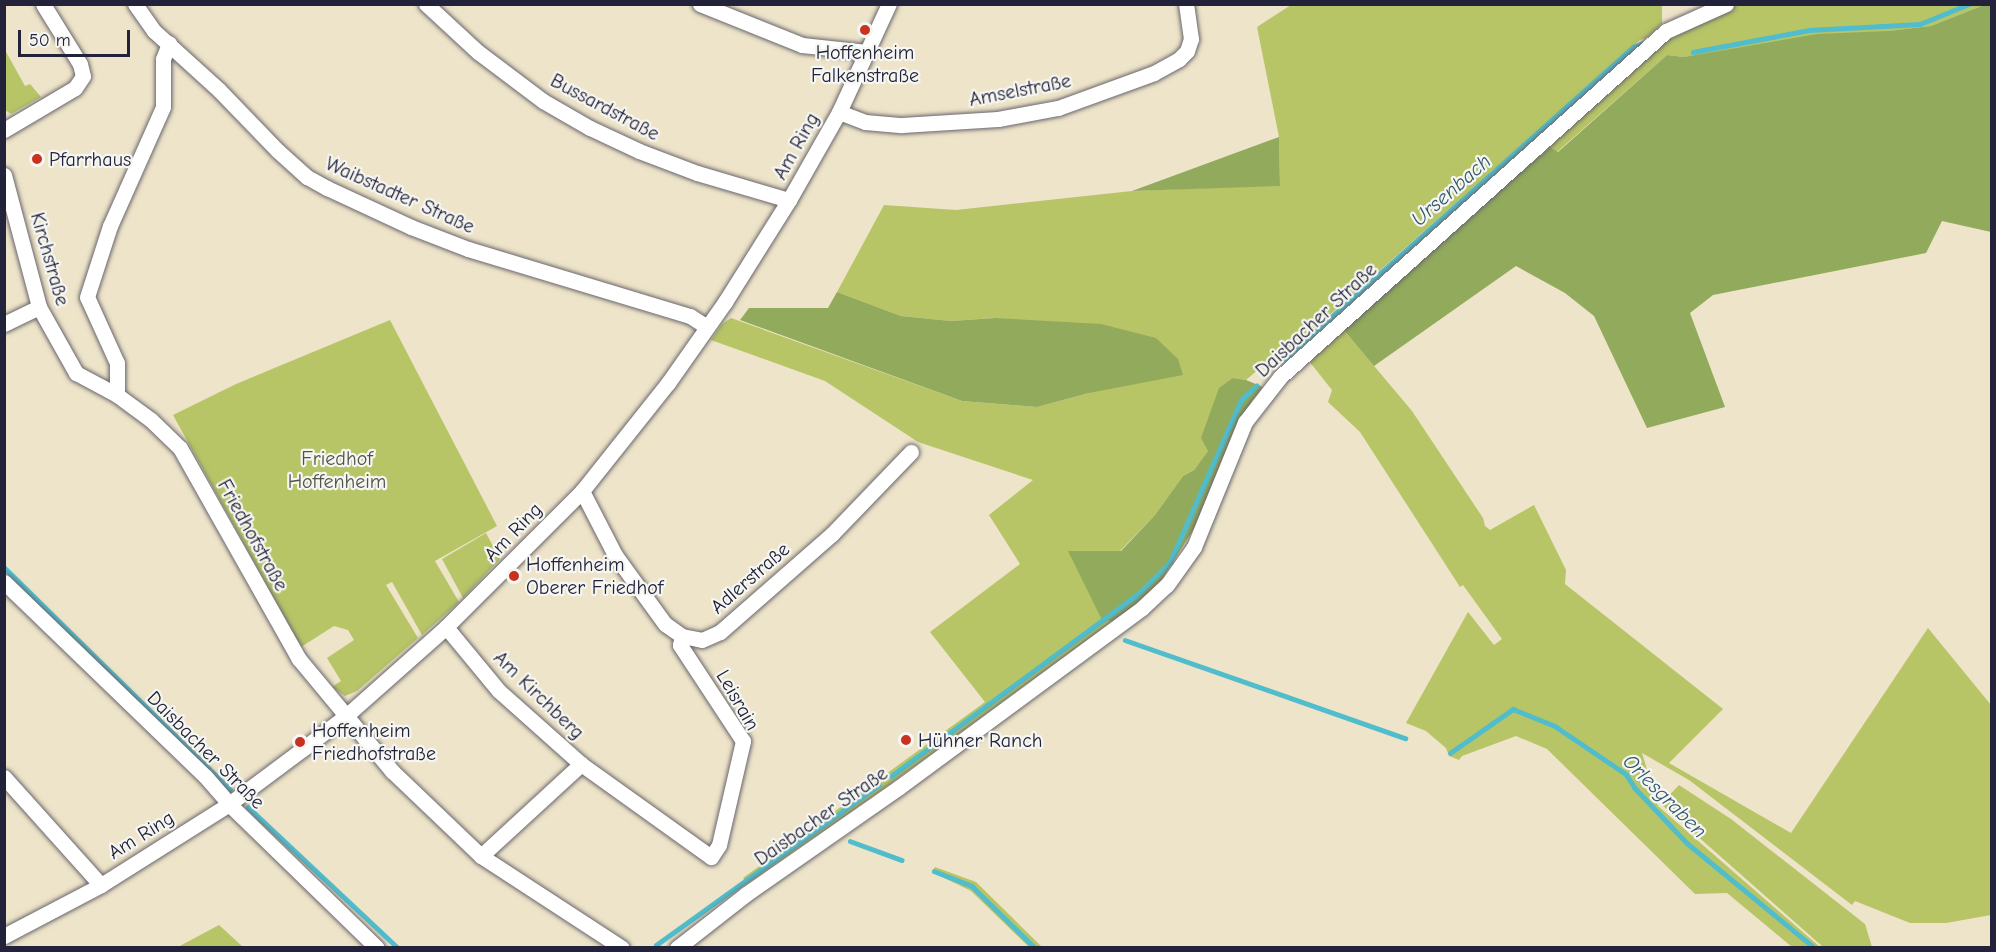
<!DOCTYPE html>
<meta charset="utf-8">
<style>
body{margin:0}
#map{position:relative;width:1996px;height:952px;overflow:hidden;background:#eee4c9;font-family:"Comic Neue",sans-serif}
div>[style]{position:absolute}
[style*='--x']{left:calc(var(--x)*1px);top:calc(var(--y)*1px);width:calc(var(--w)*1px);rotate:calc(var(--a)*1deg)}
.green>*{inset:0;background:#b7c567}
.forest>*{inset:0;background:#91aa5c}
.stream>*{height:4.5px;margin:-2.25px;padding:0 2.25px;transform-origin:2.25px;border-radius:2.25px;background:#51bdcc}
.roads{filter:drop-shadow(0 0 2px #69666d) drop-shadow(0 0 2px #69666d)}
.minor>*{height:15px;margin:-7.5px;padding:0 7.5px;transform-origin:7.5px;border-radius:7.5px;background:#fff}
.dots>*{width:16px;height:16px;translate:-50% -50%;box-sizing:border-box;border:3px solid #f6f6f2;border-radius:50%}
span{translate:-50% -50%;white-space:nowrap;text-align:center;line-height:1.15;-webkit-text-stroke:4.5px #f6f6f2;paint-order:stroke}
.poi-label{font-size:20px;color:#22223b}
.left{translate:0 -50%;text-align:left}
.street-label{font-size:20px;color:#22223b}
.park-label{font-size:20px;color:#4f5348}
.water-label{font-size:21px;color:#32586e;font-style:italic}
.frame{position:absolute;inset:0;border:6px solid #22223b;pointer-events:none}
.scale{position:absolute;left:18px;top:30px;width:112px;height:27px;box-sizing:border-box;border:3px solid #22223b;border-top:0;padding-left:8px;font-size:18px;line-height:21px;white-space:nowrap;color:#22223b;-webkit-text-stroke:4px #f6f6f2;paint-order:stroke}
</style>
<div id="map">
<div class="green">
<div style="clip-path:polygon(1291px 5px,1662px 5px,1662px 24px,1646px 38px,1640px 40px,1283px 356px,1279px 352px,1246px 380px,1233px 378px,1208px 451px,1194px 470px,1183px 476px,1155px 515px,1120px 551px,1113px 621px,872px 797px,748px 883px,743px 878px,985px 702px,930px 632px,1020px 564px,989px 515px,1033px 480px,918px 442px,825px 381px,711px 340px,722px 324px,731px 318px,962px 401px,1037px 407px,1089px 393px,995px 318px,951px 321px,901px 316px,837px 292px,884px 205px,956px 210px,1132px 191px,1280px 185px,1279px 137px,1257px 27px)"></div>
<div style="clip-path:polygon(1738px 5px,1984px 5px,1931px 26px,1684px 57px,1667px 55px,1557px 152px,1550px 147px,1548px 144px,1651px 51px,1693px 21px)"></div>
<div style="clip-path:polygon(5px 50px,25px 86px,30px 84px,41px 97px,11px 114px,5px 110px)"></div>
<div style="clip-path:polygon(390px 320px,497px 526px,435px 561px,459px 602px,422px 635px,392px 582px,386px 585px,418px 638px,357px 691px,345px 696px,332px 687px,341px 681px,327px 658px,354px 640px,348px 630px,334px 626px,301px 647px,173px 415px,236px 384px)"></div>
<div style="clip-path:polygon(1343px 329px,1412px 411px,1483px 518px,1485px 526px,1490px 530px,1534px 505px,1566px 570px,1565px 584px,1723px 709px,1669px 763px,1791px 833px,1928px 628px,1991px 705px,1991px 915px,1946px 923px,1910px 923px,1855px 901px,1852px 905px,1689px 780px,1642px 753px,1658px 806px,1820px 947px,1792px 947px,1727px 893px,1695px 894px,1547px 749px,1516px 736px,1462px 756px,1459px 760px,1449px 756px,1446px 748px,1426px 731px,1406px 723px,1468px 612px,1494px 645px,1502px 639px,1463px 585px,1460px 587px,1360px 432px,1328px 402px,1332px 390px,1309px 361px)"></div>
<div style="clip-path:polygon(486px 533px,500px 559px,463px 598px,442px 559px)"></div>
<div style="clip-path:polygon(1679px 785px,1731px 819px,1865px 924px,1872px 947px,1823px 947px,1661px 804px)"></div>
<div style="clip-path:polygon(935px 867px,976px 882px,1042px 947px,1029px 947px,971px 891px,932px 872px)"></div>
<div style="clip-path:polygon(219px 925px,243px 947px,178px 947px)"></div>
</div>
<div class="forest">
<div style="clip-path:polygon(1984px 5px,1991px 5px,1991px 232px,1942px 221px,1926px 253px,1713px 295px,1690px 313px,1725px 407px,1647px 428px,1594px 316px,1565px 293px,1516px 266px,1374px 366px,1343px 329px,1423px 256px,1550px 147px,1558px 152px,1667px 55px,1684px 57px,1817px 34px,1889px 31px,1931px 26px)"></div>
<div style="clip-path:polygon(1279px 137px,1280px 186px,1132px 191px)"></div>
<div style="clip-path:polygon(837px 292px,901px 316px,951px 321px,995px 318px,1101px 324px,1156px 338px,1178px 359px,1183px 375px,1089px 393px,1037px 407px,962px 401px,740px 320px,749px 308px,828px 308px)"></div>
<div style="clip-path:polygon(1233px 378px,1246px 380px,1263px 387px,1251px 402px,1203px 514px,1159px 584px,1137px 604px,1113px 621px,1102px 620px,1068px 551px,1121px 551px,1155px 515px,1183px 476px,1194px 470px,1208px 451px,1201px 438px,1219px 388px)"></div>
</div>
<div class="stream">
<div style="--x:1693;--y:52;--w:118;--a:-10.7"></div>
<div style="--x:1809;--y:30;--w:111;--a:-3.1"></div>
<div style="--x:1920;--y:24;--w:53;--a:-22.2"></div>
<div style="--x:1282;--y:361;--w:471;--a:-41.8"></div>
<div style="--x:1633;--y:47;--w:9;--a:-21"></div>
<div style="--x:4;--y:567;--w:317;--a:44.5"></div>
<div style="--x:1125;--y:640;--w:297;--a:19.3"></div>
<div style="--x:1450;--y:753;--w:77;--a:-34.9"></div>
<div style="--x:1513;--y:709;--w:45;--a:22"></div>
<div style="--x:1555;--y:726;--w:86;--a:34.1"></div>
<div style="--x:1626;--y:774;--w:17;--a:57"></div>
<div style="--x:1635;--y:788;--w:76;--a:46.6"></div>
<div style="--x:1687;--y:843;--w:166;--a:39.4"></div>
<div style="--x:891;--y:776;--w:308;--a:-36.4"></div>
<div style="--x:1139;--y:593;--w:44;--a:-45"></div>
<div style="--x:1170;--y:562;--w:177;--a:-66.3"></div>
<div style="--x:1241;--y:400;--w:21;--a:-43"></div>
<div style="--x:248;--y:807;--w:206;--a:43.2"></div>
<div style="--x:850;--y:841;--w:55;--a:20.1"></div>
<div style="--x:934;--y:871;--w:41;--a:21.5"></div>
<div style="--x:972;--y:886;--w:88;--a:44.5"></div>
<div style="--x:656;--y:945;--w:274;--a:-35.7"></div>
</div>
<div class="roads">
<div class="minor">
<div style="--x:135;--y:4;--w:33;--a:55"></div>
<div style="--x:154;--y:31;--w:88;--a:42.2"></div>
<div style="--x:219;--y:90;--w:85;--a:46"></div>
<div style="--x:278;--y:151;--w:39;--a:42"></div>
<div style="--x:307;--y:177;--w:23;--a:29"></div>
<div style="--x:327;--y:188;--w:93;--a:24.9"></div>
<div style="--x:411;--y:227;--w:61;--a:21.1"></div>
<div style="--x:468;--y:249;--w:232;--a:16.8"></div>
<div style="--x:690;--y:316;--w:20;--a:33"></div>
<div style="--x:426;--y:4;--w:71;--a:42.7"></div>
<div style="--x:478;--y:52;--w:81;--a:37"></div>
<div style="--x:543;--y:101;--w:54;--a:29.9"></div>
<div style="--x:590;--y:128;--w:54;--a:25.1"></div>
<div style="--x:639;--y:151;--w:62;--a:20.8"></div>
<div style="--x:697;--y:173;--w:96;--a:16.4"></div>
<div style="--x:700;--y:4;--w:110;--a:21.9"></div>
<div style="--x:802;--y:45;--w:65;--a:6.1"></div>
<div style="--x:839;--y:112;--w:28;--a:21"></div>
<div style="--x:865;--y:122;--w:37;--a:5"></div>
<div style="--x:902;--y:125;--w:96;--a:-3.6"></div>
<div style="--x:998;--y:119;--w:61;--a:-10.4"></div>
<div style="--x:1058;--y:108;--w:102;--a:-20"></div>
<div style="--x:1154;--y:73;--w:29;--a:-29"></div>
<div style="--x:1179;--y:59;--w:11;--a:-45"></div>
<div style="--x:1187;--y:51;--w:13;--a:-72"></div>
<div style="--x:1191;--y:39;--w:35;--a:-98"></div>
<div style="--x:4;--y:130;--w:82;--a:-30.6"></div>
<div style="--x:75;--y:88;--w:14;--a:-56"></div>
<div style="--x:83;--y:76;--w:12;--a:-104"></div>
<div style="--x:80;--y:64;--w:70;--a:-121.7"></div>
<div style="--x:4;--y:175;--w:137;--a:75.1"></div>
<div style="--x:39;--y:307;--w:76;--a:60.7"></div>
<div style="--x:76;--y:373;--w:47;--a:28.2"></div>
<div style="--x:117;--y:395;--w:42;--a:36.3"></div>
<div style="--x:151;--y:420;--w:40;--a:44"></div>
<div style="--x:180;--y:448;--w:242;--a:60.6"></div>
<div style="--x:299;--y:659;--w:146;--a:50.3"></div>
<div style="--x:392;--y:771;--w:123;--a:43.7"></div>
<div style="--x:481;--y:856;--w:168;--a:33.1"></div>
<div style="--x:4;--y:324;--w:39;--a:-26"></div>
<div style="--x:117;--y:395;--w:32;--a:-90"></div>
<div style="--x:117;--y:363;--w:72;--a:-114.4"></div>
<div style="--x:87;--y:297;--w:75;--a:-72.1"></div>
<div style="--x:110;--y:226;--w:130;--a:-66"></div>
<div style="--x:163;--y:107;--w:48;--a:-90"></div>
<div style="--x:163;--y:59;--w:17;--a:-69"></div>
<div style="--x:582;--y:491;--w:72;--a:62.7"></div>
<div style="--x:615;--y:555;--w:85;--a:54.1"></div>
<div style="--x:665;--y:624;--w:21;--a:35"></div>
<div style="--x:682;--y:636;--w:20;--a:11"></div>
<div style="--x:702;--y:640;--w:20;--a:-24"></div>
<div style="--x:720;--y:632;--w:149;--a:-41.2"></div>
<div style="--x:832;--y:534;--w:114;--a:-46.1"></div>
<div style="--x:4;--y:582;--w:279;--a:44"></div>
<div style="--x:205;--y:776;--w:37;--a:49"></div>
<div style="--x:229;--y:804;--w:206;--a:44.2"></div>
<div style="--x:446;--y:627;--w:83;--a:50.4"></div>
<div style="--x:499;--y:691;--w:110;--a:41.7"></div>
<div style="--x:581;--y:764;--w:160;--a:35.6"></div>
<div style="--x:711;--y:857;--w:14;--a:-56"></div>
<div style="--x:719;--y:845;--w:107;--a:-77"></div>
<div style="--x:743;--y:741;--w:115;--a:-123.3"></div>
<div style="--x:680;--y:645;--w:9;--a:-77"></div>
<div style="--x:4;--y:777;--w:145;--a:48.1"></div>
<div style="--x:481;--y:856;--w:136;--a:-42.6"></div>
<div style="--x:4;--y:936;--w:110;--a:-27.7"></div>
<div style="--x:101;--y:885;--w:151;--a:-32.3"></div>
<div style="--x:229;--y:804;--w:94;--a:-36.7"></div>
<div style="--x:304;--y:748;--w:54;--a:-37.5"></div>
<div style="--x:347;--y:715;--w:132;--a:-41.6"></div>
<div style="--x:446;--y:627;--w:192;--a:-45"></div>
<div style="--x:582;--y:491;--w:138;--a:-51.5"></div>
<div style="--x:668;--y:383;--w:99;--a:-54.9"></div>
<div style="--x:725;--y:302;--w:120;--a:-57.9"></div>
<div style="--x:789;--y:200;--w:101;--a:-60.4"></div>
<div style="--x:839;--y:112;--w:119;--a:-65.2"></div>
<div style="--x:677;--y:948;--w:88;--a:-38"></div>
<div style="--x:746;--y:894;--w:185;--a:-34.9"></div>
<div style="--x:898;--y:788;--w:303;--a:-36.4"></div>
<div style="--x:1142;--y:608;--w:34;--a:-43"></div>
<div style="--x:1167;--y:585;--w:47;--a:-54.6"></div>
<div style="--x:1194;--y:547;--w:135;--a:-67.8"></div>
<div style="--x:1245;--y:422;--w:57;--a:-52.1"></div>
<div style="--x:1280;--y:377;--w:518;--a:-41.87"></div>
<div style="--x:1666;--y:31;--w:66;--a:-24.2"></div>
</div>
</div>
<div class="dots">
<div style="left:865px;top:30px;background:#c8321e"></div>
<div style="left:37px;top:159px;background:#c8321e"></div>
<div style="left:514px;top:576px;background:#c8321e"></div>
<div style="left:906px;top:740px;background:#c8321e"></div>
<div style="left:300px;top:742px;background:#c8321e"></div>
</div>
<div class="poi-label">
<span style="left:865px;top:64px">Hoffenheim<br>Falkenstraße</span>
<span class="left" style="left:49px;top:159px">Pfarrhaus</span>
<span class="left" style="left:526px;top:576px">Hoffenheim<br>Oberer Friedhof</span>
<span class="left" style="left:312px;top:742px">Hoffenheim<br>Friedhofstraße</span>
<span class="left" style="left:918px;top:740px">Hühner Ranch</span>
</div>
<div class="street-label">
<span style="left:1020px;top:90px;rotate:-11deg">Amselstraße</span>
<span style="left:605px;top:107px;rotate:28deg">Bussardstraße</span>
<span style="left:796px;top:146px;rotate:-61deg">Am Ring</span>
<span style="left:400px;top:195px;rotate:24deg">Waibstadter Straße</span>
<span style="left:50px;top:259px;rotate:74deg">Kirchstraße</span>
<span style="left:1316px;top:320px;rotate:-43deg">Daisbacher Straße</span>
<span style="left:513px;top:532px;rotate:-46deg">Am Ring</span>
<span style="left:253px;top:535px;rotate:61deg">Friedhofstraße</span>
<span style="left:750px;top:578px;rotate:-41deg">Adlerstraße</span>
<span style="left:539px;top:695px;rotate:44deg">Am Kirchberg</span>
<span style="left:738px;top:700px;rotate:60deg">Leisrain</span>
<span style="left:206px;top:750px;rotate:45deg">Daisbacher Straße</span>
<span style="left:821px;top:816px;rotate:-35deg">Daisbacher Straße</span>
<span style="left:141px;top:835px;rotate:-32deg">Am Ring</span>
</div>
<div class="park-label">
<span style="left:337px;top:470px">Friedhof<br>Hoffenheim</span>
</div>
<div class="water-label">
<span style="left:1451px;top:190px;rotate:-41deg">Ursenbach</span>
<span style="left:1665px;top:796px;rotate:45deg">Orlesgraben</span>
</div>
<div class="frame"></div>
<div class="scale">50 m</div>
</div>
